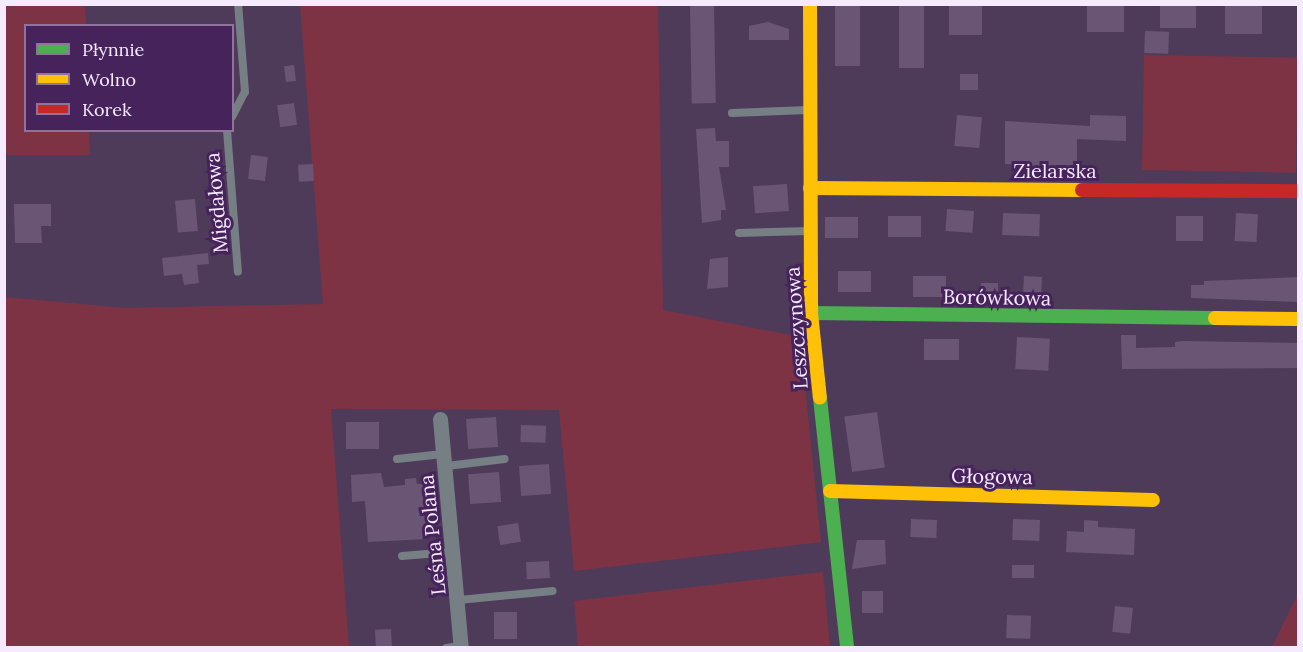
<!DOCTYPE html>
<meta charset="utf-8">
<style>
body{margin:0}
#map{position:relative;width:1303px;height:652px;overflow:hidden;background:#4e3b5a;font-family:Lora,serif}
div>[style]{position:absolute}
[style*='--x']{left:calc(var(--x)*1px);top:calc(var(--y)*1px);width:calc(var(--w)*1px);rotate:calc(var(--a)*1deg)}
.green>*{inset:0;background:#7e3345;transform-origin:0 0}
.building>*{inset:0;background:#6a5674;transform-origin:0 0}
.lane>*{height:8px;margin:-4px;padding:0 4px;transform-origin:4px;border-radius:4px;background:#767f84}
.street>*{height:15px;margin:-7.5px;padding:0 7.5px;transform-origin:7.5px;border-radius:7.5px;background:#767f84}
.fast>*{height:14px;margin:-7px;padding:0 7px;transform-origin:7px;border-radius:7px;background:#4caf50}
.slow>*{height:14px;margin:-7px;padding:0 7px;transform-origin:7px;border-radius:7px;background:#ffc107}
.jam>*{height:14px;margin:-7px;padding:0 7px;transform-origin:7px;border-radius:7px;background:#c62828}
span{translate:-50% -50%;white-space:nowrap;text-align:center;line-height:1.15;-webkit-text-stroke:6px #47235c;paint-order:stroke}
.street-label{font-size:20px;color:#f6eaff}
.frame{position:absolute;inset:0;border:6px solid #f6eaff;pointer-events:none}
.legend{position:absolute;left:24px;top:24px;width:210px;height:108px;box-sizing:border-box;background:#47235c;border:2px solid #8d739d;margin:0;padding:8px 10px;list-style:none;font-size:18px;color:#f6eaff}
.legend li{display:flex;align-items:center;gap:12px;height:30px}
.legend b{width:30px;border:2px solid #8d739d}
</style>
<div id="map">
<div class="green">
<div style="clip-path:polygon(5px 4px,85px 5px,86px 25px,26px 26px,26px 130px,89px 131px,90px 155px,5px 155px)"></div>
<div style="clip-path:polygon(300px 5px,658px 5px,663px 310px,800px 337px,821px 542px,574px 571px,559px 410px,331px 409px,349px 647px,5px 647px,4px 297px,125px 308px,323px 304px)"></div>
<div style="left:1144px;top:55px;width:154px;height:115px;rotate:1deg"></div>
<div style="clip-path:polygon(823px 572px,830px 647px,578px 647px,574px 601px)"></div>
<div style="clip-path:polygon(1298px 594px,1298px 647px,1272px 647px)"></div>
</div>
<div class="building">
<div style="left:714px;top:4px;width:99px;height:24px;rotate:89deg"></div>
<div style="left:835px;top:4px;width:25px;height:62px"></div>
<div style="left:899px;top:4px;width:25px;height:64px"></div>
<div style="left:949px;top:4px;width:33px;height:31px"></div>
<div style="left:1087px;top:4px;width:37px;height:28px"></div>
<div style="left:1225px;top:4px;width:37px;height:30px"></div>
<div style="left:1160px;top:5px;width:36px;height:23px"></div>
<div style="clip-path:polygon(768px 22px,789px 29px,789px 40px,749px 40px,749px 26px)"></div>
<div style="left:1145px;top:31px;width:24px;height:22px;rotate:2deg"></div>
<div style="left:294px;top:65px;width:16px;height:10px;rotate:83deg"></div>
<div style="left:960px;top:74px;width:18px;height:16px"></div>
<div style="left:294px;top:103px;width:22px;height:17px;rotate:82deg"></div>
<div style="left:957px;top:115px;width:25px;height:31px;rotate:5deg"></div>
<div style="clip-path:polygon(1090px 115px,1126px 116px,1126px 141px,1077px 139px,1077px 169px,1005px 164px,1005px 121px,1090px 126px)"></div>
<div style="clip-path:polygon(715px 128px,716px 141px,729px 141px,729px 167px,719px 167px,726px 210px,721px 210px,721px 220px,702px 223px,696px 129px)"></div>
<div style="left:251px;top:155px;width:17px;height:24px;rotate:7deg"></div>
<div style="left:313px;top:164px;width:17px;height:15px;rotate:87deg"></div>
<div style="left:787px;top:184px;width:27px;height:34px;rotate:86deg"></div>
<div style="left:195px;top:199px;width:32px;height:20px;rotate:85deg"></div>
<div style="clip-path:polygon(14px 204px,51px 204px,51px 226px,41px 226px,42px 243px,15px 243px)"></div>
<div style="left:947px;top:209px;width:27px;height:22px;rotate:4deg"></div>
<div style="left:1003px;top:213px;width:37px;height:22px;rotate:2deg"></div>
<div style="left:1236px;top:213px;width:22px;height:28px;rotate:3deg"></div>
<div style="left:888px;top:216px;width:33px;height:21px"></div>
<div style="left:1176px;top:216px;width:27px;height:25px"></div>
<div style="left:825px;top:217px;width:33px;height:21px"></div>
<div style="clip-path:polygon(208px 253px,209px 264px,197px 265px,199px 283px,184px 285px,182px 274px,164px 276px,162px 258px)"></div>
<div style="clip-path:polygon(728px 257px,728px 287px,707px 289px,710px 259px)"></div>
<div style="left:871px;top:271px;width:21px;height:33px;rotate:90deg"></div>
<div style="left:913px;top:276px;width:33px;height:21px"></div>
<div style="left:1024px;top:276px;width:18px;height:22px;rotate:3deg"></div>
<div style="clip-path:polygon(1299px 277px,1299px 302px,1191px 298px,1191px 285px,1204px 285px,1204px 281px)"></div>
<div style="left:981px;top:283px;width:17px;height:19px"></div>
<div style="clip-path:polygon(1121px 335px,1136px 335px,1136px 348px,1175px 347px,1175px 342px,1182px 341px,1299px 343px,1299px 368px,1122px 369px)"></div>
<div style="left:1017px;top:337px;width:33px;height:32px;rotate:3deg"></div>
<div style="left:924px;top:339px;width:35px;height:21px"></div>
<div style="left:877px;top:412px;width:56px;height:33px;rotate:82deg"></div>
<div style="left:496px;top:417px;width:30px;height:30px;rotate:86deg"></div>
<div style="left:379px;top:422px;width:27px;height:33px;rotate:90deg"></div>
<div style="left:521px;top:425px;width:25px;height:17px;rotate:2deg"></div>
<div style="left:549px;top:464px;width:30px;height:30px;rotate:86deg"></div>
<div style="left:499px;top:472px;width:30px;height:31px;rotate:86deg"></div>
<div style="clip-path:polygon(381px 473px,384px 487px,405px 485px,405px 479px,416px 478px,417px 484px,423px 484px,425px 518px,432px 533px,427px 539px,368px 542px,365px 501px,352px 502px,351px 475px)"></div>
<div style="left:911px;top:519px;width:26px;height:18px;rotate:2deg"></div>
<div style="left:1013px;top:519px;width:27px;height:21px;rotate:2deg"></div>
<div style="clip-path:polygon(1084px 520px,1098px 521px,1098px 527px,1135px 529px,1134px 555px,1066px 552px,1067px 531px,1084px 532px)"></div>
<div style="left:518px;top:523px;width:19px;height:21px;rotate:81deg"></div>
<div style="clip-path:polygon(857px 540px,885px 540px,886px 564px,852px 569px)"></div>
<div style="left:549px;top:561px;width:17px;height:23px;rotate:87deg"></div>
<div style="left:1012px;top:565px;width:22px;height:13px"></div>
<div style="left:862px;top:591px;width:21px;height:22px"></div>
<div style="left:1115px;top:606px;width:18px;height:26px;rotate:6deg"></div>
<div style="left:494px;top:612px;width:23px;height:27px"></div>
<div style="left:1007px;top:615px;width:24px;height:23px;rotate:2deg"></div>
<div style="left:391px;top:629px;width:19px;height:16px;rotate:87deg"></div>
</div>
<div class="lane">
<div style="--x:732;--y:113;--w:76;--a:-2.3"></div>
<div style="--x:232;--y:117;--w:28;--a:-63"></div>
<div style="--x:245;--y:92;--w:88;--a:-94.5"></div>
<div style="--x:227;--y:130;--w:142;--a:85.6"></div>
<div style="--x:739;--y:233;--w:70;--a:-1.6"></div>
<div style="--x:397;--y:459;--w:46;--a:-6.2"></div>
<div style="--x:447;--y:466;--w:58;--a:-6.9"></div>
<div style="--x:402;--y:556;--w:50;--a:-4.6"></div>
<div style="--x:459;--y:600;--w:94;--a:-5.5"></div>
<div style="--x:446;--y:648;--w:15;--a:-8"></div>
</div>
<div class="street">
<div style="--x:440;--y:419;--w:230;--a:84.8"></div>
</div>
<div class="fast">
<div style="--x:811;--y:313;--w:404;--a:0.7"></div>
<div style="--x:820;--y:398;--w:251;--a:83.8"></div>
</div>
<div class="slow">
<div style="--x:810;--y:4;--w:309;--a:89.8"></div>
<div style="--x:811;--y:313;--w:85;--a:84"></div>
<div style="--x:810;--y:188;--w:272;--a:0.4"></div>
<div style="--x:1215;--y:318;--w:83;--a:0.7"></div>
<div style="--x:830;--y:491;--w:323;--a:1.6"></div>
</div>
<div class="jam">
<div style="--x:1082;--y:190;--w:216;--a:0.3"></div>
</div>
<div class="street-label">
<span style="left:1055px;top:170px">Zielarska</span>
<span style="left:216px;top:203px;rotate:-95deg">Migdałowa</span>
<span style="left:997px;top:297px;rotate:1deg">Borówkowa</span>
<span style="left:796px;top:328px;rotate:-94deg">Leszczynowa</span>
<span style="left:992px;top:476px;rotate:1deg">Głogowa</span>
<span style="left:432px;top:535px;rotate:-96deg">Leśna Polana</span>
</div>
<div class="frame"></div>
<ul class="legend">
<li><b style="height:8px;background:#4caf50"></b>Płynnie</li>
<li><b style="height:8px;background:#ffc107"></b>Wolno</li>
<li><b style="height:8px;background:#c62828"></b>Korek</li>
</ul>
</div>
